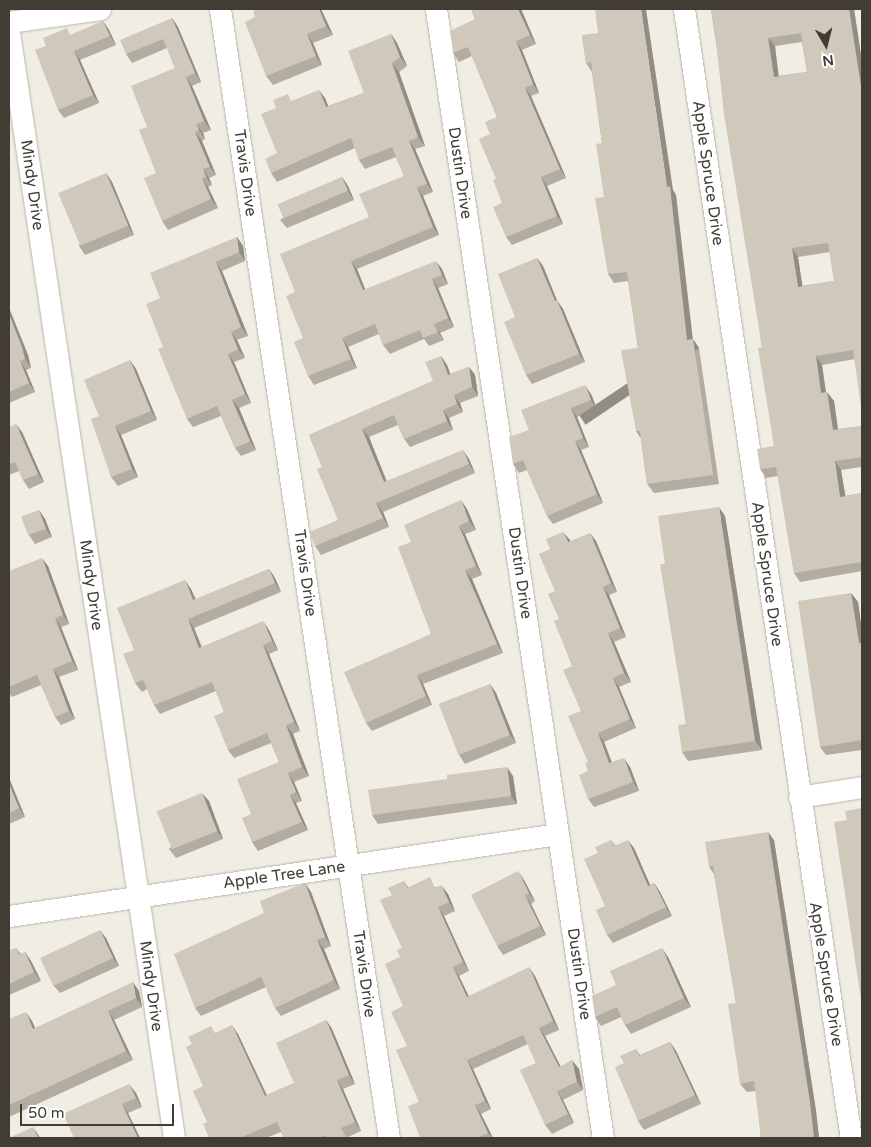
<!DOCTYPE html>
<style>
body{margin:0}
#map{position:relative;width:871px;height:1147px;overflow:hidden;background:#f0ede4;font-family:"Varela Round",sans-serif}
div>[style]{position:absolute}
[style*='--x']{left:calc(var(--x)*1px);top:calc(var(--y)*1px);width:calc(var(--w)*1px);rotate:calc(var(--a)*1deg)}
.roads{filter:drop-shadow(0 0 1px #bab5a8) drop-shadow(0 0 1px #bab5a8)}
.minor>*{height:21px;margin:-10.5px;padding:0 10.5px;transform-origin:10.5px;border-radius:10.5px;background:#fff}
.wall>*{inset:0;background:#b3ada1}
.shaded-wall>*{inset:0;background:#928d83;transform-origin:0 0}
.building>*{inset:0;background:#d0c9bb;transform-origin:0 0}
span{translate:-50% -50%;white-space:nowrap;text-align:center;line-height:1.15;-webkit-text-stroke:4px #fff;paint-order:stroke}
.street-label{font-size:16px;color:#413d34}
.frame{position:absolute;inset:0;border:10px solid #413d34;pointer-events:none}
.north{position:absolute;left:801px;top:20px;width:50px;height:50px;-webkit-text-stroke:4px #fff;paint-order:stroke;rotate:172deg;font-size:14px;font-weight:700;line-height:20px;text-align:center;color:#413d34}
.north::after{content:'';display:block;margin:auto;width:18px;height:22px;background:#413d34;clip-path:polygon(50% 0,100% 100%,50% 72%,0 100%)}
.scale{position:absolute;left:20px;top:1104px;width:154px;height:22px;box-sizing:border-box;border:2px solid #413d34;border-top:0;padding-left:6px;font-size:15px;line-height:18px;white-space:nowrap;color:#413d34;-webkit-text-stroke:4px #fff;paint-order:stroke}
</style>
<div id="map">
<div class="roads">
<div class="minor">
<div style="--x:220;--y:9;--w:1142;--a:81.49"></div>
<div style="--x:436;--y:9;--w:1141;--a:81.59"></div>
<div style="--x:684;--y:9;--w:1141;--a:81.59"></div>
<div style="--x:9;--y:22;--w:92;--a:-8.1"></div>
<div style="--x:9;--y:32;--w:1118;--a:81.51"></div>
<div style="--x:799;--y:797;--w:64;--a:-9"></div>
<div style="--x:9;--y:916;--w:555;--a:-8.5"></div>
</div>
</div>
<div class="wall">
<div style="clip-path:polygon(258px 9px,321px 9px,333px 35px,313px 43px,322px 65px,273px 85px,266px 76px,255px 17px)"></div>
<div style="clip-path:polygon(471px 9px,521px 9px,536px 44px,522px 50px,539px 93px,531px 96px,566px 178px,547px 186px,563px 224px,512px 245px,506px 237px,502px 203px,496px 179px,490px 134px,497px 117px,472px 56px,459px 62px,453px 53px,475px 19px)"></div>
<div style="clip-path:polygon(evenodd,711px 9px,854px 9px,862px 62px,862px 412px,855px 359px,822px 365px,826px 392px,834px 401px,838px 429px,862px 426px,862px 467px,841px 470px,845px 496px,862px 493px,862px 571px,800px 582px,794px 573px,778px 476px,766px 478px,760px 469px,774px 446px,762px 347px,711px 9px,802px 42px,807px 72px,778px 76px,775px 46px,802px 42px,711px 9px,830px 252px,834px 281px,802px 286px,798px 257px,830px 252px)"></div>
<div style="clip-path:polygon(172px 18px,178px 27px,201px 82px,192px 86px,211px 130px,203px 133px,205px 139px,202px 141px,216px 175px,209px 178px,212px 185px,208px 187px,218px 208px,168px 230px,162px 221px,156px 173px,147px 127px,175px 68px,167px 48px,132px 63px,126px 54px)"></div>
<div style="clip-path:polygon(103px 21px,109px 30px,116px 45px,80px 60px,99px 103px,64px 118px,58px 110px,72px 35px)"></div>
<div style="clip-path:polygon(391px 34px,397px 43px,407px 66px,399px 72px,425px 146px,415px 149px,433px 192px,423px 196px,439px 235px,357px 269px,365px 289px,442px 269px,448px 284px,438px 288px,454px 327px,440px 333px,444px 340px,429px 346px,424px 339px,390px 354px,383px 345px,379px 334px,348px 347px,357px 368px,314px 385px,308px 376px,303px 338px,295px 292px,369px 217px,404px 176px,396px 157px,365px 169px,359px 160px,355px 148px,277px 182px,271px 173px,293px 101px,325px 98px,328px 106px,364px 93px)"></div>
<div style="clip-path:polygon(582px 35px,676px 195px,692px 340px,699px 348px,719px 484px,654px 493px,647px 484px,641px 439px,636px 431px,638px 348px,628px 281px,614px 283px,608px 274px,604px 197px,602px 143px,592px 72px,586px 63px)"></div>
<div style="clip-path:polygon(106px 173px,112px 182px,134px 235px,85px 255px,79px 246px)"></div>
<div style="clip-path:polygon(342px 177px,348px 186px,354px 200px,287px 228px,280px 220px)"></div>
<div style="clip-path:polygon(237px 237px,243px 246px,245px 261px,222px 271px,248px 336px,237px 340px,245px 358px,234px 362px,251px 403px,239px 408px,256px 450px,241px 456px,235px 448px,221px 416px,193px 427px,187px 419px,163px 347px,160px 298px)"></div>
<div style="clip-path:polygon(537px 258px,543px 266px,557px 301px,563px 309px,585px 362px,532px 384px,526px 375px,515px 317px)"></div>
<div style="clip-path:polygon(9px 308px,28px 355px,31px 368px,26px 370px,35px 392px,9px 403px)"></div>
<div style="clip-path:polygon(441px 356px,447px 365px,450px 374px,469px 367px,475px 375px,478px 396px,460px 403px,463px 412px,449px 418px,453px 430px,410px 447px,404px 439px,398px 425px,369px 437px,387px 481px,469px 459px,475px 473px,383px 512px,389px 527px,321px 555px,315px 546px,338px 520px,322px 467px,309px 435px,433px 381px)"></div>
<div style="clip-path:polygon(130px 360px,136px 369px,157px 420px,121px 435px,138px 477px,118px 486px,111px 477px,99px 416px)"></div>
<div style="clip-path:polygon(591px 394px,597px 409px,577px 417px,589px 447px,581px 450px,603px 503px,553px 524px,547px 516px,527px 470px,519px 473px,513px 464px,529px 430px)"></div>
<div style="clip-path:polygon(9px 427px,22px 432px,44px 482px,29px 489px,23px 480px,19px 471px,9px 475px)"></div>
<div style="clip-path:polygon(467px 509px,476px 530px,465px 534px,482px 575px,472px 579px,503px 653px,423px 684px,432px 705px,372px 731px,366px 723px,431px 634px,411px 542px)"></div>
<div style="clip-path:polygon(39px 510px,45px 519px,52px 537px,35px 544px,29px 535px)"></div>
<div style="clip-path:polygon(725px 516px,762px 750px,688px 761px,682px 752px,686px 724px,665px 564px)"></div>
<div style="clip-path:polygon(570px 541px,596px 541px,617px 592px,609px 595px,626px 637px,614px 642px,631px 682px,619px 687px,636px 728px,604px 742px,612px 762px,630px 767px,639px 791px,594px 807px,588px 799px,588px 762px,581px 711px,572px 666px,559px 619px)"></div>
<div style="clip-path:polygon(48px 566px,69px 624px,61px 627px,78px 670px,59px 677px,75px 719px,61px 725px,55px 717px,41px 685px,12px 697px,9px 693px,9px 571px)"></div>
<div style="clip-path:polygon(269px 569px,275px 578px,281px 592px,194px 628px,202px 647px,269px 630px,278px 650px,269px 654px,300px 731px,293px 734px,309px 776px,294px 782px,302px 801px,296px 803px,308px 830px,258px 851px,252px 842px,251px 814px,279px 762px,271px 743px,234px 758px,228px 750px,224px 712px,216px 691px,160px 714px,154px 705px,147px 689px,142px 692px,135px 683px,134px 650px,191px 589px,196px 599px)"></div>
<div style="clip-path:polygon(851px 593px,858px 602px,862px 631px,862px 750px,826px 755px,820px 747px)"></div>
<div style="clip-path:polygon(490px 684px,496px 693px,516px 743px,465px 764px,459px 755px)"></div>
<div style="clip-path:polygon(513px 776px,517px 804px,378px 824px,372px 815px)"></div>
<div style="clip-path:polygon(9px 779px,25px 817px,9px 824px)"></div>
<div style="clip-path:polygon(209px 801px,223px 839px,176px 858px,169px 849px)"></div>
<div style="clip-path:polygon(611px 840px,615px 845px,634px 848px,650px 885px,654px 883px,660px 892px,672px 916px,613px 943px,607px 935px,605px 906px,598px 853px)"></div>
<div style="clip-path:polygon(774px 840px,816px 1111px,819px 1138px,761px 1138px,756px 1091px,747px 1092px,740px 1084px,736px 1003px,714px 874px,709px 867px)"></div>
<div style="clip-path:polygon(524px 880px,535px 901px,531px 904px,546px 935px,503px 955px,497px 946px)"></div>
<div style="clip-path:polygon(404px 881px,408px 887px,437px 887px,448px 894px,455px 911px,444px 916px,469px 971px,459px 976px,468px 996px,535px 976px,559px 1030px,545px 1036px,560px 1066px,579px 1069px,583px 1090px,563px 1100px,574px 1123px,552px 1134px,545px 1125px,536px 1063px,528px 1044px,473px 1069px,491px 1109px,481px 1114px,493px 1138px,420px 1138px,419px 1102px,407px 1046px,400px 957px,402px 948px,392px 895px)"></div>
<div style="clip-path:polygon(305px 883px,311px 892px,331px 946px,324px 949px,340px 989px,281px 1016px,275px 1008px,266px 987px,201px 1016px,195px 1008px,264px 913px)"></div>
<div style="clip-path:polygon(106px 938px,119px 966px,60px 993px,53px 985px)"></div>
<div style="clip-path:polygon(16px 948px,21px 954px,25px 952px,31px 961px,41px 981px,9px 995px,9px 951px)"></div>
<div style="clip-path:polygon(668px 957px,691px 1007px,631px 1034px,625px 1025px,621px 1017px,601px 1026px,595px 1017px)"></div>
<div style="clip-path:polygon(139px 991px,142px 1007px,114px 1020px,133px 1060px,9px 1117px,9px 1019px,32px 1021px,35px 1028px)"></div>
<div style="clip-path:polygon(326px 1020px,332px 1029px,355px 1084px,343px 1089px,361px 1131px,348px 1137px,348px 1138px,284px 1138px,281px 1132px,266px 1138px,209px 1138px,203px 1086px,216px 1033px,238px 1034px,267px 1095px,294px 1083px)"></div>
<div style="clip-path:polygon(670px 1042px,676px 1051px,701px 1104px,644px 1130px,638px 1121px,624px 1063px,636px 1049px,640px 1055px)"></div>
<div style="clip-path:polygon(136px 1093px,142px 1107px,128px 1113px,140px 1138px,74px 1138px)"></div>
</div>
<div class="shaded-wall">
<div style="clip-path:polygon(319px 9px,321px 9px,333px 35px,326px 26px)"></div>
<div style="clip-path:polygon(518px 9px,521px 9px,536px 44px,530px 35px)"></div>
<div style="clip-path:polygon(641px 9px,646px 9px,673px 190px,676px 195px,694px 349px,687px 340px,667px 187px)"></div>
<div style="clip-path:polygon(849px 9px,854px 9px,862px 62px,862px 93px)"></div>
<div style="clip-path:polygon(172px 18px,178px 27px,201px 82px,195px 73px)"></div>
<div style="clip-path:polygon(103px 21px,109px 30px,116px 45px,110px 36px)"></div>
<div style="clip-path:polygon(307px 34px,313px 43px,322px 65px,316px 56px)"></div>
<div style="clip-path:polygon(391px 34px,397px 43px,407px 66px,400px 57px)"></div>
<div style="clip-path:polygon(768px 38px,775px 46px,780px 86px,774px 77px)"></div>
<div style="clip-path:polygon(516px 41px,522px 50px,539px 93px,533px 84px)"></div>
<div style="clip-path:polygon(74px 51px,80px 60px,99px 103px,93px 95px)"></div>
<div style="clip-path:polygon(392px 63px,399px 72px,425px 146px,418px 137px)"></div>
<div style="clip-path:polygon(186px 77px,192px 86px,211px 130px,204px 121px)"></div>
<div style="clip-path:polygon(525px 88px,531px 96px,566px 178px,560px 169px)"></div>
<div style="clip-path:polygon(319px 90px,325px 98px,332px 116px,326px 107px)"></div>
<div style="clip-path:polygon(196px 124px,203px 133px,205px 139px,199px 130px)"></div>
<div style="clip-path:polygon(195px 132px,202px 141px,216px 175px,210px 167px)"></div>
<div style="clip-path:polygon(409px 141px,415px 149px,433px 192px,427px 184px)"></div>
<div style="clip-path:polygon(203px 169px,209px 178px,212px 185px,206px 177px)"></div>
<div style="clip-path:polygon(106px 173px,112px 182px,134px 235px,128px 226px)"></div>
<div style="clip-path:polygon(342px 177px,348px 186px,354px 200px,348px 191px)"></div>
<div style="clip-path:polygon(541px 177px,547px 186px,563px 224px,557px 216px)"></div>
<div style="clip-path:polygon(202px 178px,208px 187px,218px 208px,211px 199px)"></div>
<div style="clip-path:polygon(417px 187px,423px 196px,439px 235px,433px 227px)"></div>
<div style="clip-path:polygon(237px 237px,243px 246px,245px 261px,239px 252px)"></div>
<div style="clip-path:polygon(792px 248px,798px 257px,804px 296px,798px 287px)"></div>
<div style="clip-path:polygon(537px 258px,543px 266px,561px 310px,555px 301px)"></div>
<div style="clip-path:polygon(351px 261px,357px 269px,369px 299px,363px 290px)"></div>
<div style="clip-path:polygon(436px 261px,442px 269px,448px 284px,442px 275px)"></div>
<div style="clip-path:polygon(216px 262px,222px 271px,248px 336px,241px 327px)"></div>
<div style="clip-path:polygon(432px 279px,438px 288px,454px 327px,448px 318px)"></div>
<div style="clip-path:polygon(557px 300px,563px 309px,585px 362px,579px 354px)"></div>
<div style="clip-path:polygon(9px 308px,28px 355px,31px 368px,25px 359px,9px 314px)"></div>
<div style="clip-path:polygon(434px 324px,440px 333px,444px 340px,438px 332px)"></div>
<div style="clip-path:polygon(231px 332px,237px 340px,245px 358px,238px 349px)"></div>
<div style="clip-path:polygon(342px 338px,348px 347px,357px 368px,351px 359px)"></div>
<div style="left:693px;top:339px;width:11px;height:137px;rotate:56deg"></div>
<div style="clip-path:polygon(228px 354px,234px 362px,251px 403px,245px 394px)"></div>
<div style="clip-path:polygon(441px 356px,447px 365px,454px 384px,448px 375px)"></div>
<div style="clip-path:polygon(816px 356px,822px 365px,827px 401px,821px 393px)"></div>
<div style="clip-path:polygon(130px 360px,136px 369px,157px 420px,151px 411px)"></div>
<div style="clip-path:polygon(20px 361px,26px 370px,35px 392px,29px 383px)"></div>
<div style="clip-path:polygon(469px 367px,475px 375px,478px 396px,472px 387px)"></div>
<div style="clip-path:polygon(585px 385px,591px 394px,597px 409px,591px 400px)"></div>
<div style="clip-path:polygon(827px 392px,834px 401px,839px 438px,833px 430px)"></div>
<div style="clip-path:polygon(454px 395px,460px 403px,463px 412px,457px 404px)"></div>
<div style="clip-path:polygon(232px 400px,239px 408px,256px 450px,250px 441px)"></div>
<div style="clip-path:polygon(571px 408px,577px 417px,589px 447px,583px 438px)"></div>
<div style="clip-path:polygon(443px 410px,449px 418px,453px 430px,447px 421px)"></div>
<div style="clip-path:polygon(16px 424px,22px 432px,44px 482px,38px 474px)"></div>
<div style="clip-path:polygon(115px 426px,121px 435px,138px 477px,132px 469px)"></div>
<div style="clip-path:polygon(362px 429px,369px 437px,390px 491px,384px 482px)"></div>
<div style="clip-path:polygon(575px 441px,581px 450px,603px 503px,597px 494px)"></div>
<div style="clip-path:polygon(463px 450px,469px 459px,475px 473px,469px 464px)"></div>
<div style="clip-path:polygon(835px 461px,841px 470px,847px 505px,840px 497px)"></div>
<div style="clip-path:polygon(461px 500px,467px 509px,476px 530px,469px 521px)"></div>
<div style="clip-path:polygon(376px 503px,383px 512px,389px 527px,383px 518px)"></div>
<div style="clip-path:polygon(719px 507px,725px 516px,762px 750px,755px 741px)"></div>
<div style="clip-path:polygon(39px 510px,45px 519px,52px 537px,46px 529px)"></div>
<div style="clip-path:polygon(459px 526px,465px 534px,482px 575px,476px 566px)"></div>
<div style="clip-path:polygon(563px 532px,570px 540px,574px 550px,568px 542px)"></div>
<div style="clip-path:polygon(590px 533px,596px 541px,617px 592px,611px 583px)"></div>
<div style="clip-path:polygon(42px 558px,48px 566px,69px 624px,63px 615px)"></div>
<div style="clip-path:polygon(269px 569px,275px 578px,281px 592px,275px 583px)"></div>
<div style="clip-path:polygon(465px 570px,472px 579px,503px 653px,497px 644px)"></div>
<div style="clip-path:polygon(185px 580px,191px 589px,199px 609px,193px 600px)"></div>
<div style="clip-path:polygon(603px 587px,609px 595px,626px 637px,620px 628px)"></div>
<div style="clip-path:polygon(851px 593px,858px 602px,862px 631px,862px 647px,859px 643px)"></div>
<div style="clip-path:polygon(55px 618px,61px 627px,78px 670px,72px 661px)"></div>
<div style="clip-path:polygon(188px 619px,194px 628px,205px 657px,199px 648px)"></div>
<div style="clip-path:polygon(263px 621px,269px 630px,278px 650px,272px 641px)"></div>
<div style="clip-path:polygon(608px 633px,614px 642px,631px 682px,624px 673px)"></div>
<div style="clip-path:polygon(263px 645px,269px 654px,300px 731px,294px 722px)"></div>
<div style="clip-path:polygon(53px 669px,59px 677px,75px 719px,69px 711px)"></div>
<div style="clip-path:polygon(417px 675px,423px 684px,432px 705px,426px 696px)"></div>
<div style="clip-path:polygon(613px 678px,619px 687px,636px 728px,630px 719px)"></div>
<div style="clip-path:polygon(490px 684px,496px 693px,516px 743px,510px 735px)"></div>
<div style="clip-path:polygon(286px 725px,293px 734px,309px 776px,302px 767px)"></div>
<div style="clip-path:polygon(598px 733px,604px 742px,615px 772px,609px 763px)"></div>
<div style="clip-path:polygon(624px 758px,630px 767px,639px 791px,633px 782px)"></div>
<div style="clip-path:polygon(507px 767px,513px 776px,517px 804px,511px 796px)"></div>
<div style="clip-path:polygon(288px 773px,294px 782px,302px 801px,296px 792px)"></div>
<div style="clip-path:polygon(9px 779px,10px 780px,25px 817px,19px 808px,9px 784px)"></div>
<div style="clip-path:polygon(202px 793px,209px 801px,223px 839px,217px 831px)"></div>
<div style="clip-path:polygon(290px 795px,296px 803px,308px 830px,302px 822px)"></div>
<div style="clip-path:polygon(768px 832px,774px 840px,816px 1111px,819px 1138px,814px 1138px)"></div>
<div style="clip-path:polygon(628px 840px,634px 848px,654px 894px,648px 886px)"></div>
<div style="clip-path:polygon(518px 871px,524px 880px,535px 901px,529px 893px)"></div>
<div style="clip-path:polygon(305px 883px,311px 892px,331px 946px,325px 937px)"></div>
<div style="clip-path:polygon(654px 883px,660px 892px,672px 916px,666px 907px)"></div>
<div style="clip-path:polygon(441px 885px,448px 894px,455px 911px,449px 902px)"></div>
<div style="clip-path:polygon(525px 895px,531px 904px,546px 935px,540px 926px)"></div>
<div style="clip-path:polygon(438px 907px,444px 916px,469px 971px,463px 962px)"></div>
<div style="clip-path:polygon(100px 930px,106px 938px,119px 966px,113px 958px)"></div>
<div style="clip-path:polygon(317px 940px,324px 949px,340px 989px,334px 980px)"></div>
<div style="clip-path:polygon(662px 948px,668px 957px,691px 1007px,684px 998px)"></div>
<div style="clip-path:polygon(25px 952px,31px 961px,41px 981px,34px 972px)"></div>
<div style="clip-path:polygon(453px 967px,459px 976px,473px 1005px,467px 997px)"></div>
<div style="clip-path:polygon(529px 967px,535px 976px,559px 1030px,553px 1021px)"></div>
<div style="clip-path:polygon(133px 982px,139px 991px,142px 1007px,136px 998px)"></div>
<div style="clip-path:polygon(108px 1011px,114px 1020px,133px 1060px,126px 1051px)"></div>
<div style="clip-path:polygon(26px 1012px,32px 1021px,39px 1037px,33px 1029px)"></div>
<div style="clip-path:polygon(326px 1020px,332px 1029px,355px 1084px,349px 1075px)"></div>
<div style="clip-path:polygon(232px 1025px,238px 1034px,271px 1105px,265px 1096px)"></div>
<div style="clip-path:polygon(539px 1028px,545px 1036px,565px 1075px,559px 1067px)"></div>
<div style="clip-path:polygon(670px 1042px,676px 1051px,701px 1104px,695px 1095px)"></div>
<div style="clip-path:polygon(467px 1060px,473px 1069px,491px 1109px,485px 1101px)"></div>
<div style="clip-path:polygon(572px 1060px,579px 1069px,583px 1090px,577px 1082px)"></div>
<div style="clip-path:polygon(337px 1080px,343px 1089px,361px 1131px,355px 1122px)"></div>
<div style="clip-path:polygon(129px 1084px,136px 1093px,142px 1107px,136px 1098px)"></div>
<div style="clip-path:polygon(557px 1091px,563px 1100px,574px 1123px,568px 1114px)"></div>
<div style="clip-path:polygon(122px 1104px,128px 1113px,140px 1138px,138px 1138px)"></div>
<div style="clip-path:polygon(475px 1105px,481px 1114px,493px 1138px,488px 1133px)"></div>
<div style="clip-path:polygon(33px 1127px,39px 1136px,40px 1138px,38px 1138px)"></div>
</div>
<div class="building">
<div style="clip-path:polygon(258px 9px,319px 9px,326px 26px,307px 34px,316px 56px,266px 76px,245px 22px,255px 17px,253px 11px)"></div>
<div style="clip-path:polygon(471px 9px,518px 9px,530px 35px,516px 41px,533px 84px,525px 88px,560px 169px,541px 177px,557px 216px,506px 237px,493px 207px,502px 203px,493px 180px,496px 179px,479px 139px,490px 134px,485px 122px,497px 117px,468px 47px,453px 53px,450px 31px,475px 19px)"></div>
<div style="clip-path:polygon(595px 9px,641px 9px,667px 187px,670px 186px,687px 340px,693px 339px,713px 475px,647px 484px,640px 431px,636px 431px,621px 350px,638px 348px,627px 272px,608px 274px,595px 198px,604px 197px,596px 144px,602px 143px,591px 62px,586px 63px,582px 35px,598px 33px)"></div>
<div style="clip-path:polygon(evenodd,711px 9px,849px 9px,862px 93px,862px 412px,853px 350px,816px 356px,821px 393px,827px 392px,833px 430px,862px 426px,862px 457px,835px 461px,840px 497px,862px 493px,862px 562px,794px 573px,776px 467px,760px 469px,757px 449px,774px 446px,758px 348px,762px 347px,724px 114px,715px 32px,711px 9px,801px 33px,807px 72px,774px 77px,768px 38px,801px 33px,711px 9px,828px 243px,834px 281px,798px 287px,792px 248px,828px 243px)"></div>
<div style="clip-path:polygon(172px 18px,195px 73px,186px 77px,204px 121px,196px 124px,199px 130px,195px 132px,210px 167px,203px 169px,206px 177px,202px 178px,211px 199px,162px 221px,144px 178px,156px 173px,139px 130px,147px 127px,131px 86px,175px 68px,163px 39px,126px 54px,120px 40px)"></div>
<div style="clip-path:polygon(103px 21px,110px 36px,74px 51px,93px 95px,58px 110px,35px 50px,46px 46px,43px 38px,67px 28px,70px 35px)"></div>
<div style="clip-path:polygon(391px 34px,400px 57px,392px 63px,418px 137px,409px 141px,427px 184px,417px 187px,433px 227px,351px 261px,363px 290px,436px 261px,442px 275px,432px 279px,448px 318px,434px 324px,438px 332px,423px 338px,420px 330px,383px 345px,375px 324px,342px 338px,351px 359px,308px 376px,294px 342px,303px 338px,286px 296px,295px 292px,280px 254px,369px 217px,359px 194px,404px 176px,392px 147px,359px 160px,351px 138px,271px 173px,265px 159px,277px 153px,261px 114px,276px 108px,273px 100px,288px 94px,291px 101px,319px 90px,326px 107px,364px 93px,348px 51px)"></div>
<div style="left:106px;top:173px;width:57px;height:52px;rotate:67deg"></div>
<div style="left:342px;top:177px;width:15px;height:70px;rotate:67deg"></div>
<div style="clip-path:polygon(237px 237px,239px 252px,216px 262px,241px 327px,231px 332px,238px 349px,228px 354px,245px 394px,232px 400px,250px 441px,235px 448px,217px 406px,187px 419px,158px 349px,163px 347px,146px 304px,160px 298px,150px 273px)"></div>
<div style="clip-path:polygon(537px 258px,555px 301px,557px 300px,579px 354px,526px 375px,504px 322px,515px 317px,498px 274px)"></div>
<div style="clip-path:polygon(9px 314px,22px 347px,25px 359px,20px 361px,29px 383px,9px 392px)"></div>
<div style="clip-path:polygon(441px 356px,448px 375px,469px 367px,472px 387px,454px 395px,457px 404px,443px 410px,447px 421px,404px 439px,394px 415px,362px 429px,384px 482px,463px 450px,469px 464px,376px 503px,383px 518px,315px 546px,309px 532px,338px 520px,317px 469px,322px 467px,309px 435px,433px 381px,425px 362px)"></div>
<div style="clip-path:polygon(130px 360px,151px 411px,115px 426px,132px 469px,111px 477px,91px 419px,99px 416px,84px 380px)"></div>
<div style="clip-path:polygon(585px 385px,591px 400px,571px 408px,583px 438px,575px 441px,597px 494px,547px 516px,523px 460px,513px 464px,509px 437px,529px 430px,521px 410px)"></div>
<div style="clip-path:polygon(16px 424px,38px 474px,23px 480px,15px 462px,9px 464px,9px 427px)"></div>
<div style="clip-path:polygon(461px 500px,469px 521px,459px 526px,476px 566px,465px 570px,497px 644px,417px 675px,426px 696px,366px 723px,344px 672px,431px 634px,398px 547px,411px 542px,404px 525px)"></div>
<div style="clip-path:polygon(719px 507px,755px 741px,682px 752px,678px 725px,686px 724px,660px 564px,665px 564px,658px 516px)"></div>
<div style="left:39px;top:510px;width:20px;height:19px;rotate:70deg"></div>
<div style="clip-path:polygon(563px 532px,568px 542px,590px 533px,611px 583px,603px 587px,620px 628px,608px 633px,624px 673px,613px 678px,630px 719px,598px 733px,609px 763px,624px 758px,633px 782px,588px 799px,579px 775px,588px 771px,585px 763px,588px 762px,568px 716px,581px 711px,563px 670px,572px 666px,554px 621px,559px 619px,548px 594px,555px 591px,539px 554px,550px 549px,546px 539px)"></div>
<div style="clip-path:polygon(42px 558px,63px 615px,55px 618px,72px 661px,53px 669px,69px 711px,55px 717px,37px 675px,9px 687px,9px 571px)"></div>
<div style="clip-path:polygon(269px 569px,275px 583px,188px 619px,199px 648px,263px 621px,272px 641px,263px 645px,294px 722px,286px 725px,302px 767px,288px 773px,296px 792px,290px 795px,302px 822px,252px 842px,242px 818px,251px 814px,237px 779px,279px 762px,267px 733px,228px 750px,214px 716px,224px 712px,212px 682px,154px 705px,143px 680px,135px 683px,123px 654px,134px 650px,117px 608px,185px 580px,193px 600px)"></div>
<div style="clip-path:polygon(851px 593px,859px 643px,862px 643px,862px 740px,820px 747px,798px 601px)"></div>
<div style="left:490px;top:684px;width:55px;height:55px;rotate:69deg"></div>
<div style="clip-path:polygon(507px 767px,511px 796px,372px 815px,368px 790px,447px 779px,447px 775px)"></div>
<div style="clip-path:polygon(9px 784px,19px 808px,9px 813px)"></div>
<div style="left:202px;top:793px;width:41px;height:49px;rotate:68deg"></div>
<div style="clip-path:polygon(862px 808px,862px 1006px,834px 822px,847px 820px,845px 811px)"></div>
<div style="clip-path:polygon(768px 832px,810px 1102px,814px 1138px,761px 1138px,754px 1081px,740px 1084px,728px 1004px,736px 1003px,713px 866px,709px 867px,705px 842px)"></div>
<div style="clip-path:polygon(611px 840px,614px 846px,628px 840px,648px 886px,654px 883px,666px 907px,607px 935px,596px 910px,605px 906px,584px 859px,598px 853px,595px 847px)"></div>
<div style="clip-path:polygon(518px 871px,529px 893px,525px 895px,540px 926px,497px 946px,471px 895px)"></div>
<div style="clip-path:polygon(430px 877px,435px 888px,441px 885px,449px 902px,438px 907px,463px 962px,453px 967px,467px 997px,529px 967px,553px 1021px,539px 1028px,559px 1067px,572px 1060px,577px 1082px,557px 1091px,568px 1114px,545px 1125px,520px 1070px,536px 1063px,523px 1035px,467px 1060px,485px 1101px,475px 1105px,488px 1133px,476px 1138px,420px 1138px,408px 1106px,419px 1102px,396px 1050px,407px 1046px,391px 1012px,403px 1006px,385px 964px,400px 957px,397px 950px,402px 948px,380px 900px,392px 895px,388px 888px,404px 881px,407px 888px)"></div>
<div style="clip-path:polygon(305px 883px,325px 937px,317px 940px,334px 980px,275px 1008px,261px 977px,195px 1008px,174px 954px,264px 913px,260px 901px)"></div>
<div style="left:100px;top:930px;width:31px;height:66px;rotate:65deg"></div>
<div style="clip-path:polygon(16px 948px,19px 955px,25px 952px,34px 972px,9px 984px,9px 951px)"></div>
<div style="clip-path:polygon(662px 948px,684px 998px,625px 1025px,617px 1007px,595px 1017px,592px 996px,616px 985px,610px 971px)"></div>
<div style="clip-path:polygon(133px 982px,136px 998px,108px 1011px,126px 1051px,9px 1105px,9px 1019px,26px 1012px,33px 1029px)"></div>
<div style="clip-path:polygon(326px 1020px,349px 1075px,337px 1080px,355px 1122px,341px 1128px,347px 1138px,327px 1138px,326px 1135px,319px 1138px,284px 1138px,277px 1122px,240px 1138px,209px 1138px,203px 1124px,207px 1122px,193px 1091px,203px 1086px,186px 1047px,192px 1044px,188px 1037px,211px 1026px,215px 1033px,232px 1025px,265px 1096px,294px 1083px,276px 1043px)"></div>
<div style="clip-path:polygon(670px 1042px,695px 1095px,638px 1121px,615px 1067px,624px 1063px,620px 1056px,636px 1049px,639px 1056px)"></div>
<div style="clip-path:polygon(129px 1084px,136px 1098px,122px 1104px,138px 1138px,74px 1138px,63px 1114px)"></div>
<div style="clip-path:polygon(33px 1127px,38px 1138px,9px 1138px)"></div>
</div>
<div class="street-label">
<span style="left:245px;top:173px;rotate:82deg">Travis Drive</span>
<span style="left:460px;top:173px;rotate:82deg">Dustin Drive</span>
<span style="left:708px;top:173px;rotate:82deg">Apple Spruce Drive</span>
<span style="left:32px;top:185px;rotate:82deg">Mindy Drive</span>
<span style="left:305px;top:573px;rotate:82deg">Travis Drive</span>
<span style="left:520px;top:573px;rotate:82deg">Dustin Drive</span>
<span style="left:767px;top:574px;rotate:82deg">Apple Spruce Drive</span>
<span style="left:91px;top:585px;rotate:82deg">Mindy Drive</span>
<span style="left:284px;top:875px;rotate:-8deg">Apple Tree Lane</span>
<span style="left:364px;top:974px;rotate:82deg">Travis Drive</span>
<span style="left:579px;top:974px;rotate:82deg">Dustin Drive</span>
<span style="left:826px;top:974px;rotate:81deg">Apple Spruce Drive</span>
<span style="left:151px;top:986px;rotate:82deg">Mindy Drive</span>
</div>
<div class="frame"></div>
<div class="north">N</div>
<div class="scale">50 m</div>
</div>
